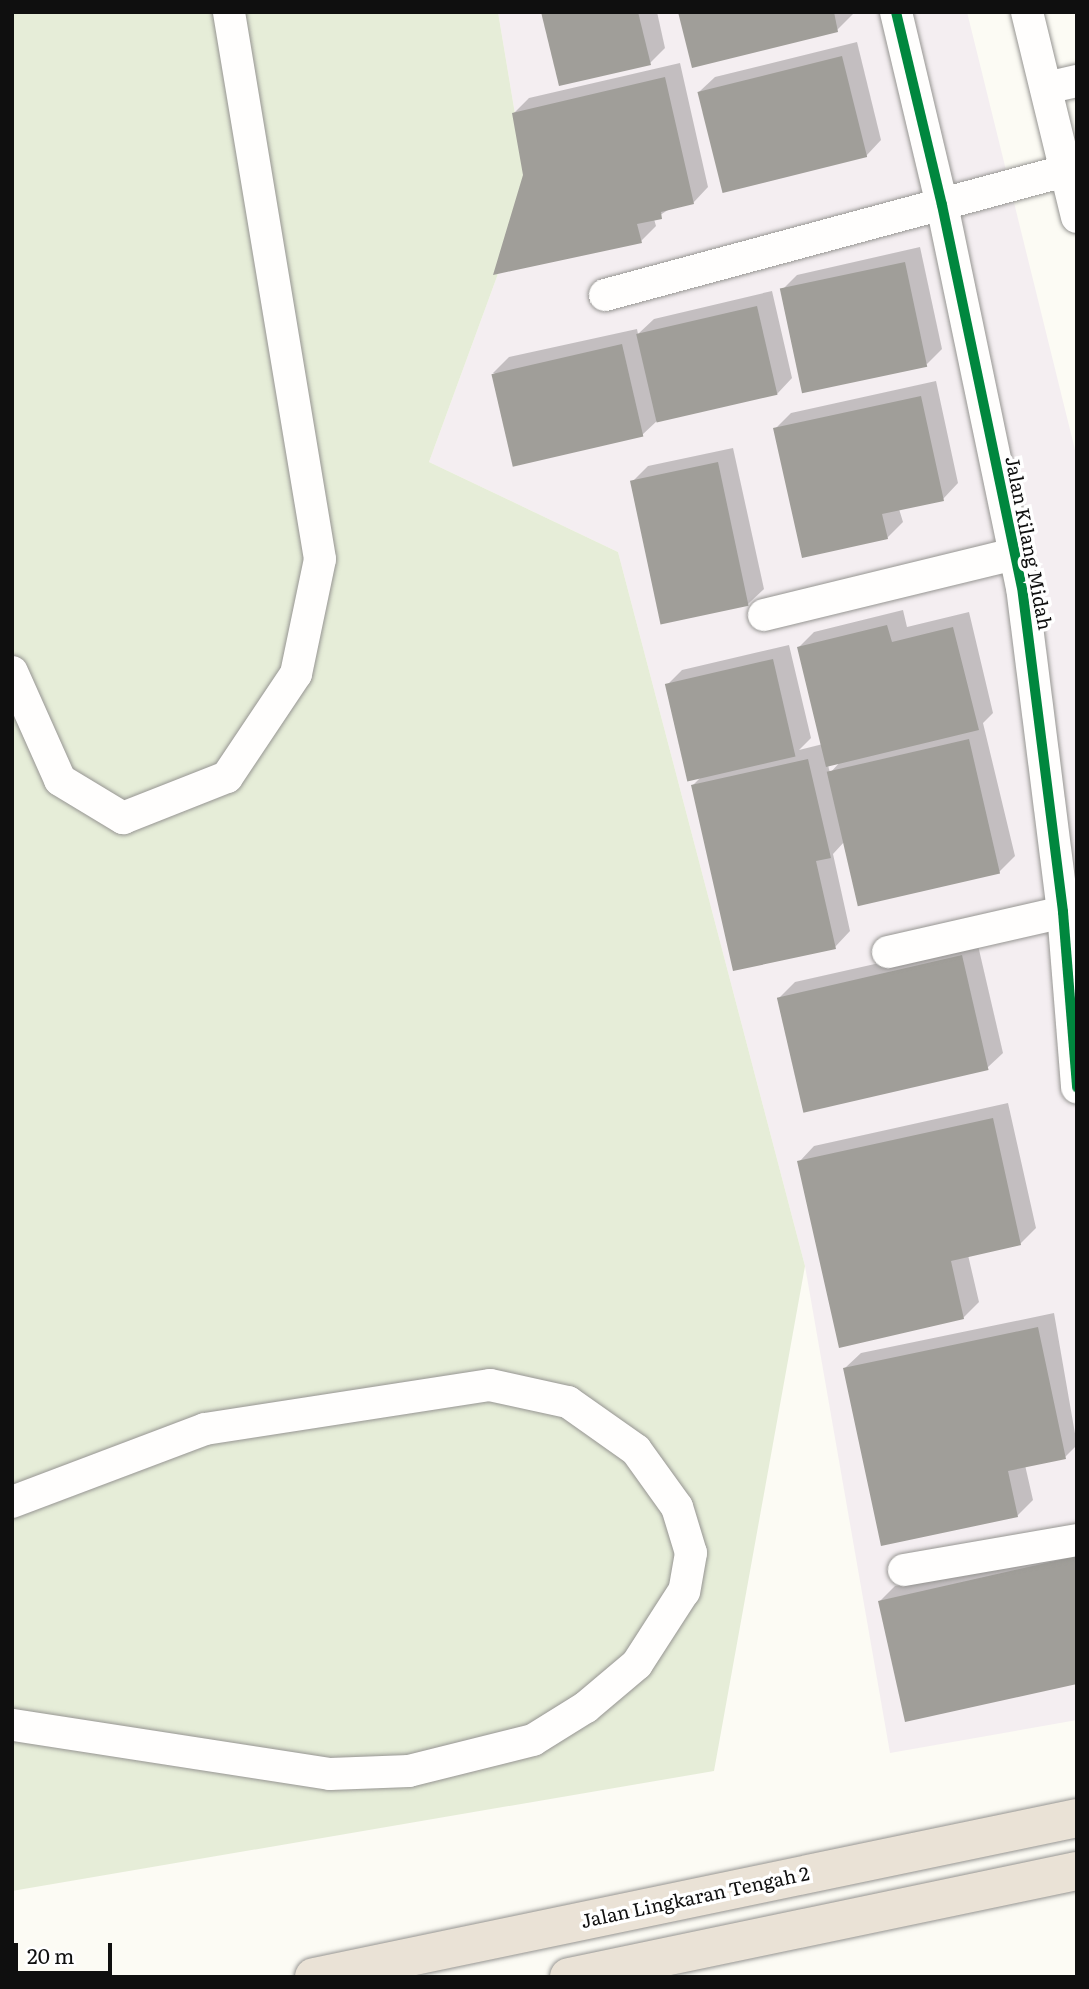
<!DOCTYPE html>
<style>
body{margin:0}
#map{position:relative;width:1089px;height:1989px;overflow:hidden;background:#fcfbf4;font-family:Literata,serif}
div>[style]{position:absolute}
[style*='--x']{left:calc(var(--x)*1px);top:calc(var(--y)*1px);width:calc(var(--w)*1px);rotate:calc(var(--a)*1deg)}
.industrial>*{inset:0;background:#f4eef1}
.cemetery>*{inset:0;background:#e6edd8}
.shadow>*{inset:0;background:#0003}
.building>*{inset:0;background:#a09e99;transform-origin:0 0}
.roads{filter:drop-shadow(0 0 2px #969592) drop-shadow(0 0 2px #969592)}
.minor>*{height:32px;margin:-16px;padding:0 16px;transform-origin:16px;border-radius:16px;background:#fffefd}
.highway>*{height:38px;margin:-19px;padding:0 19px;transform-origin:19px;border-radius:19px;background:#eae2d6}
.cycleway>*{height:10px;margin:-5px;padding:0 5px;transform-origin:5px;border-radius:5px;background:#00873e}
span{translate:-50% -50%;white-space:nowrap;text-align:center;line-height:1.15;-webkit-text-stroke:7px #fff;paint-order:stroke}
.street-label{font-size:19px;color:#0f0f0f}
.frame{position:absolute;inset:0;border:14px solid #0f0f0f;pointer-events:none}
.scale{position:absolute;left:14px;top:1943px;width:98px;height:32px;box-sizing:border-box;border:4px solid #0f0f0f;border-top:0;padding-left:9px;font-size:21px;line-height:24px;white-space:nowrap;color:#0f0f0f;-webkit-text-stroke:5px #fff;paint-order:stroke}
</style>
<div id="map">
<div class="industrial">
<div style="clip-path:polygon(498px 12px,967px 12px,1077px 458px,1077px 1720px,890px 1753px,805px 1266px,618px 552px,429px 462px,528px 192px)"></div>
</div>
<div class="cemetery">
<div style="clip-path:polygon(12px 12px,498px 12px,528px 192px,429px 462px,618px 552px,805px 1266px,714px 1771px,12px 1891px)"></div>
</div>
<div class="shadow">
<div style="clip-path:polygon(543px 12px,657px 12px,665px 48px,650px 63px)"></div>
<div style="clip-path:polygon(680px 12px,852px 12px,853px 14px,837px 30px)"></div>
<div style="clip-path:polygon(857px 42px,881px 140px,866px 156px,699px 92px,715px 77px)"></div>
<div style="clip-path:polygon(680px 63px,708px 187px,693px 203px,671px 208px,654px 219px,656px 226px,641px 241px,514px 113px,529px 98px)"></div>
<div style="clip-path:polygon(920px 247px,942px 349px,927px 364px,782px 290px,797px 275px)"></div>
<div style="clip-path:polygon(772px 291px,792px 378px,777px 394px,658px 420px,642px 435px,493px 373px,509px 357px,637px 329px,638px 334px,654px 319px)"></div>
<div style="clip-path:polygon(936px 381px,958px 483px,943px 499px,899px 509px,903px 522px,887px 538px,775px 429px,791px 413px)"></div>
<div style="clip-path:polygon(733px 448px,764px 589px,748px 604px,632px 482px,648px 466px)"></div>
<div style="clip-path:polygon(evenodd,903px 610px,907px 627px,969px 612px,993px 713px,983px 723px,1015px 856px,999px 872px,845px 841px,833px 854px,850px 931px,835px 947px,693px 785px,702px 776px,667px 685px,682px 670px,789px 645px,811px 738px,799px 750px,823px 744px,799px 647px,814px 632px,903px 610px,841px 761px,830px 773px,828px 765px,841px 761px)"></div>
<div style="clip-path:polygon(977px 941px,1003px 1053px,987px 1068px,779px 998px,795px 982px)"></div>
<div style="clip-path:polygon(1008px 1103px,1036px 1228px,1020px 1244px,968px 1255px,979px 1302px,963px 1318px,799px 1162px,814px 1146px)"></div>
<div style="clip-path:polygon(1054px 1313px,1077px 1445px,1065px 1457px,1025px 1465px,1033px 1500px,1017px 1516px,845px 1368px,861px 1353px)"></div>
<div style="clip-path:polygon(1077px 1545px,1077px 1682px,880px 1601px,895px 1586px)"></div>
</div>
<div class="building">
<div style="clip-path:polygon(541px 12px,638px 12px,651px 65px,559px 86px)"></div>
<div style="clip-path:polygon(678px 12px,834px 12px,838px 32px,692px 68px)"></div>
<div style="left:842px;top:56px;width:104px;height:149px;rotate:76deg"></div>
<div style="clip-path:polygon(665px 77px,694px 204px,661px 212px,662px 219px,637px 224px,642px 243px,493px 275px,523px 175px,512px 113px)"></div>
<div style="left:905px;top:262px;width:107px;height:128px;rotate:78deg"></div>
<div style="left:757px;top:306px;width:91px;height:124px;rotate:77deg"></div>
<div style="left:622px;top:344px;width:95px;height:134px;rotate:77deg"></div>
<div style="clip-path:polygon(921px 396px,944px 501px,882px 514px,888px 539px,802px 558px,773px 428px)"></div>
<div style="left:718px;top:462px;width:147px;height:90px;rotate:78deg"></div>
<div style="clip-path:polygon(887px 625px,892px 642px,953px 627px,979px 730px,826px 767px,797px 647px)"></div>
<div style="left:773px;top:659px;width:100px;height:111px;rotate:77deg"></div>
<div style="left:969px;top:739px;width:138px;height:146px;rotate:77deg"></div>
<div style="clip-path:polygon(808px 759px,831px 858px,816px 861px,836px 949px,733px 971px,691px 785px)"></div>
<div style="left:962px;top:955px;width:118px;height:190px;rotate:77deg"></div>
<div style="clip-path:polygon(993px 1118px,1021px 1245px,951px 1261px,964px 1319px,839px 1348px,797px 1161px)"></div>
<div style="clip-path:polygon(1038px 1327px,1066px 1459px,1008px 1471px,1018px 1517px,881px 1546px,843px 1368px)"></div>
<div style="clip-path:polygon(1077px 1556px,1077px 1684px,905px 1722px,878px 1601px)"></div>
</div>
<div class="roads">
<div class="minor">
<div style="--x:896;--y:12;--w:198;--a:76.6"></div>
<div style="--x:942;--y:205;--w:390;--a:78.2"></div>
<div style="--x:1022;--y:587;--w:328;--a:82.8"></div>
<div style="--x:1063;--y:912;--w:176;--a:85.4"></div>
<div style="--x:1027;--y:12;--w:211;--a:76.3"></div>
<div style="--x:1046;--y:88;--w:32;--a:-13"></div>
<div style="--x:605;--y:295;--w:489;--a:-15.1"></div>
<div style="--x:764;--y:615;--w:258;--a:-13.7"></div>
<div style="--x:12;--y:672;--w:118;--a:66"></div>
<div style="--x:60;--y:780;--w:74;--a:31.1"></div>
<div style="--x:123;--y:818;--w:112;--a:-21.5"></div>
<div style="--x:227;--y:777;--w:124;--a:-56.2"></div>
<div style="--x:296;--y:674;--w:117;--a:-78.2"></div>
<div style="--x:320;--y:559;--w:555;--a:-99.45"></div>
<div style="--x:888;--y:952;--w:194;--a:-12.8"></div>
<div style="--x:12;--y:1502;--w:206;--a:-20.7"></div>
<div style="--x:205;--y:1429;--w:288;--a:-8.8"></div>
<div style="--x:490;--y:1385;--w:80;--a:12.3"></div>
<div style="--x:568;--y:1402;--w:83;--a:35.2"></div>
<div style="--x:636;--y:1450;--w:70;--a:54.3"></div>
<div style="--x:677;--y:1507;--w:48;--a:73.1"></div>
<div style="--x:691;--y:1553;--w:39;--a:100"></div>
<div style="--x:684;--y:1591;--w:87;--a:122.8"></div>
<div style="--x:637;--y:1664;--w:67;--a:139.9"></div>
<div style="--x:586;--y:1707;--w:62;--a:148.1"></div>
<div style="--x:533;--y:1740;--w:128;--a:166"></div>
<div style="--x:409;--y:1771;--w:79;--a:177.8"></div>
<div style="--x:330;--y:1774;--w:322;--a:-171.2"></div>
<div style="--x:904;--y:1570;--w:176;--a:-9.8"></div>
</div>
<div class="highway">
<div style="--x:314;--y:1977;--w:779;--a:-11.77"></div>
<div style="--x:569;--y:1977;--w:519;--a:-11.79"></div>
</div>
</div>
<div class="cycleway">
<div style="--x:896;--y:12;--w:198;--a:76.6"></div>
<div style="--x:942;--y:205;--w:390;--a:78.2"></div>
<div style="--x:1022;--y:587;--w:328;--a:82.8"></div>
<div style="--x:1063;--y:912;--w:176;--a:85.4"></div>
</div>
<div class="street-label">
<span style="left:1029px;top:543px;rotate:79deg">Jalan Kilang Midah</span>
<span style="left:695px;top:1897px;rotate:-12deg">Jalan Lingkaran Tengah 2</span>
</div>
<div class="frame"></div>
<div class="scale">20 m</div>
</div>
